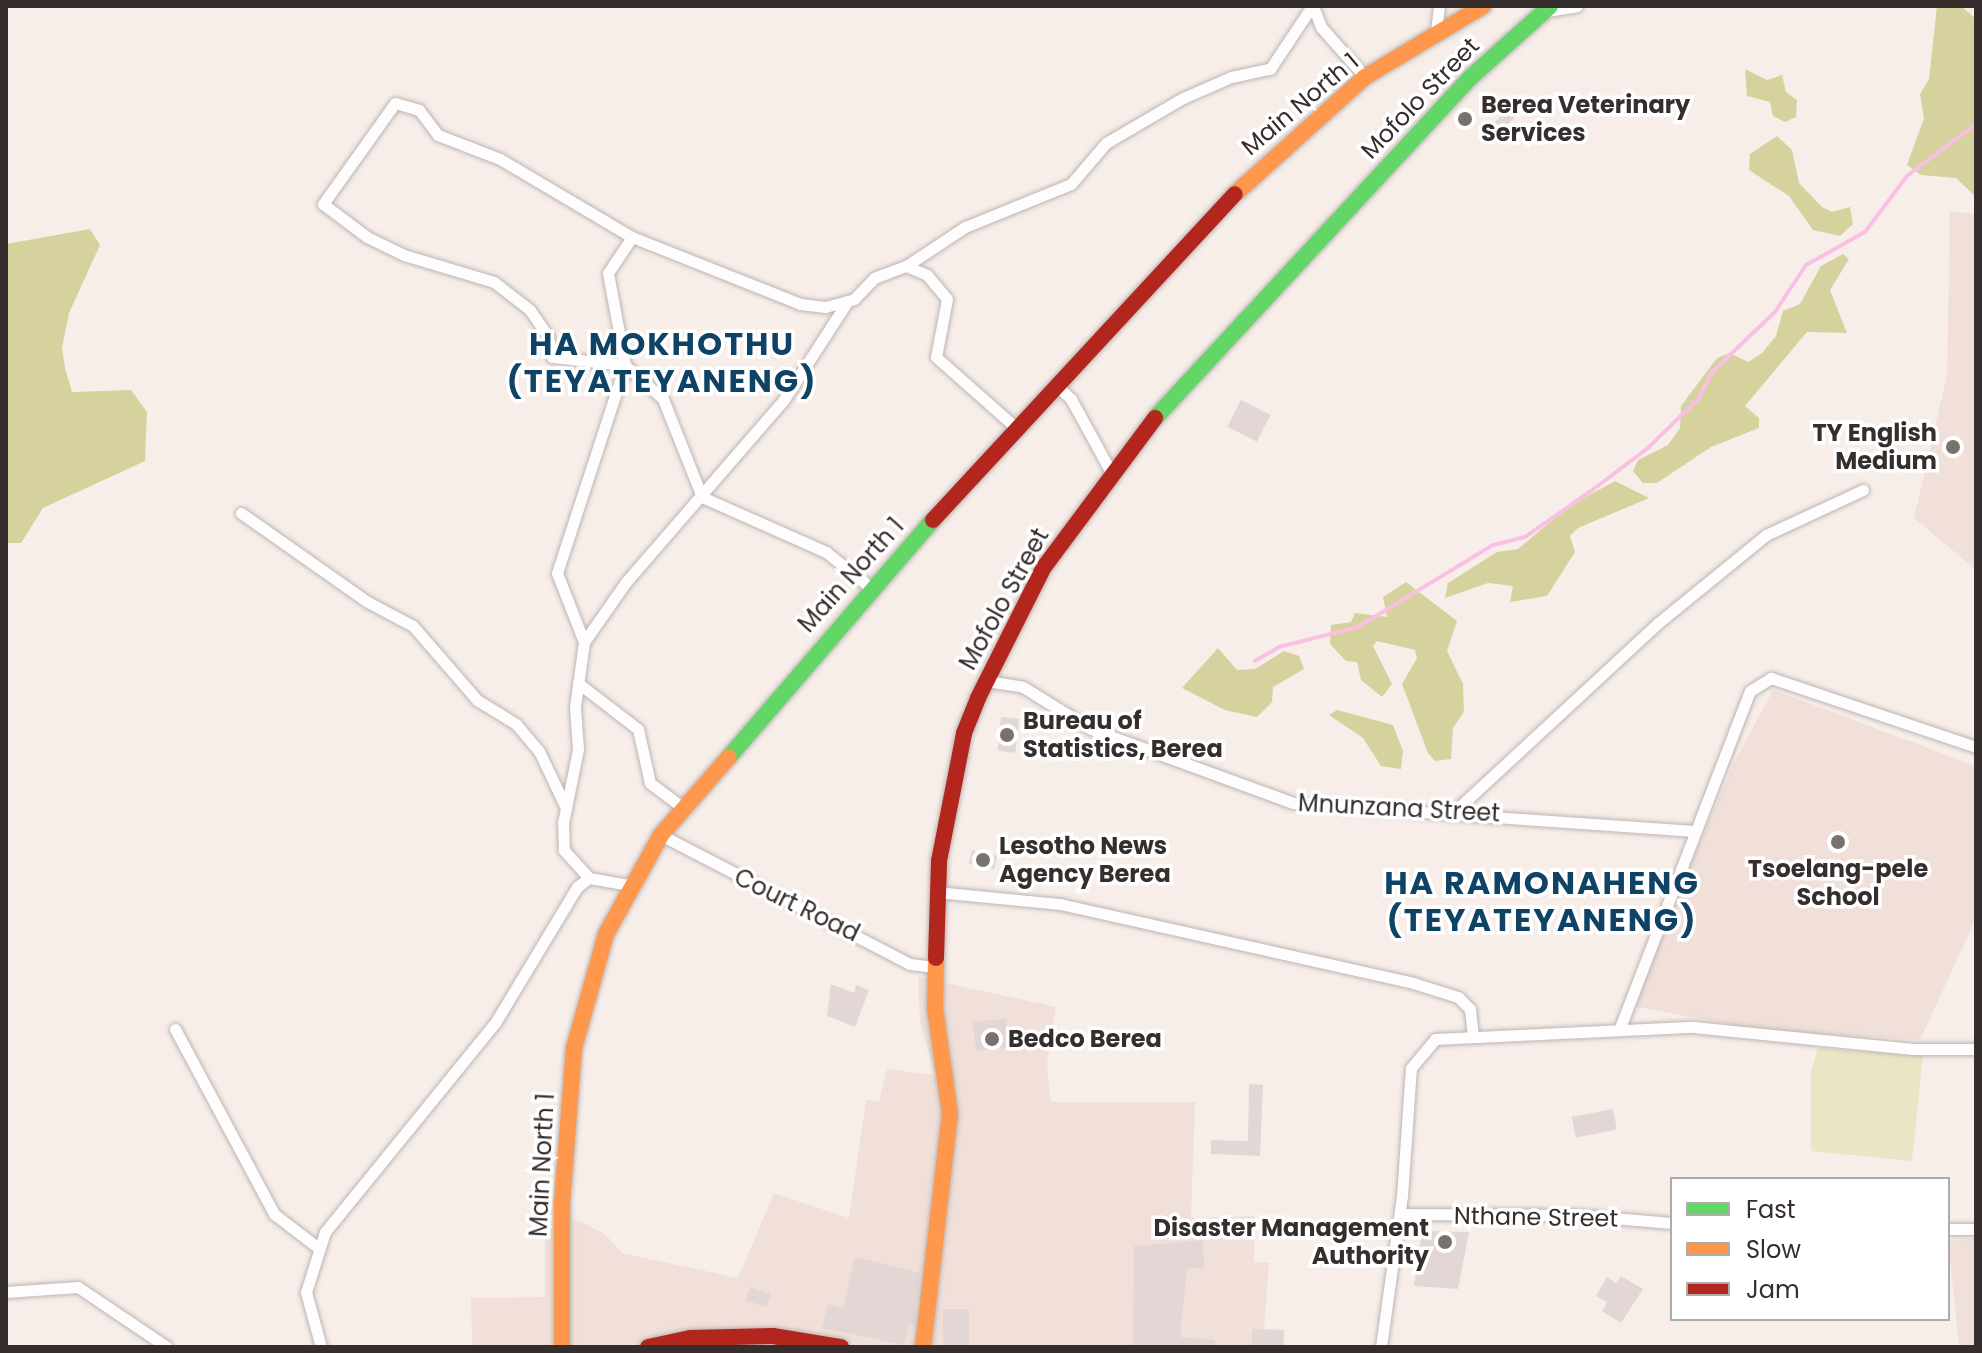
<!DOCTYPE html>
<style>
body{margin:0}
#map{position:relative;width:1982px;height:1353px;overflow:hidden;background:#f7eeea;font-family:Poppins,sans-serif}
div>[style]{position:absolute}
[style*='--x']{left:calc(var(--x)*1px);top:calc(var(--y)*1px);width:calc(var(--w)*1px);rotate:calc(var(--a)*1deg)}
.built>*{inset:0;background:#f0e0d9}
.green>*{inset:0;background:#e9e5c5}
.forest>*{inset:0;background:#d6d29e}
.stream>*{height:4px;margin:-2px;padding:0 2px;transform-origin:2px;border-radius:2px;background:#fac0e4}
.building>*{inset:0;background:#e3d7d6;transform-origin:0 0}
.roads{filter:drop-shadow(0 0 2px #bcb5b2) drop-shadow(0 0 2px #bcb5b2)}
.street>*{height:11px;margin:-5.5px;padding:0 5.5px;transform-origin:5.5px;border-radius:5.5px;background:#fefcfc}
.fast>*{height:16px;margin:-8px;padding:0 8px;transform-origin:8px;border-radius:8px;background:#63d668}
.slow>*{height:16px;margin:-8px;padding:0 8px;transform-origin:8px;border-radius:8px;background:#ff974d}
.jam>*{height:16px;margin:-8px;padding:0 8px;transform-origin:8px;border-radius:8px;background:#b3261e}
.dots>*{width:22px;height:22px;translate:-50% -50%;box-sizing:border-box;border:4px solid #fff;border-radius:50%}
span{translate:-50% -50%;white-space:nowrap;text-align:center;line-height:1.15;-webkit-text-stroke:7px #fff;paint-order:stroke}
.street-label{font-size:24px;color:#352e2c}
.poi-label{font-size:24px;color:#352e2c;font-weight:700}
.left{translate:0 -50%;text-align:left}
.right{translate:-100% -50%;text-align:right}
.district-label{font-size:32px;color:#0f4366;font-weight:700;letter-spacing:2px}
.frame{position:absolute;inset:0;border:8px solid #352e2c;pointer-events:none}
.legend{position:absolute;left:1670px;top:1177px;width:280px;height:144px;box-sizing:border-box;background:#fff;border:2px solid #aeabab;margin:0;padding:10px 14px;list-style:none;font-size:24px;color:#352e2c}
.legend li{display:flex;align-items:center;gap:16px;height:40px}
.legend b{width:40px;border:2px solid #aeabab}
</style>
<div id="map">
<div class="built">
<div style="clip-path:polygon(1950px 211px,1976px 214px,1976px 570px,1914px 518px,1947px 375px)"></div>
<div style="clip-path:polygon(1773px 690px,1976px 766px,1976px 918px,1920px 1040px,1756px 1029px,1637px 1007px,1649px 964px,1733px 765px)"></div>
<div style="clip-path:polygon(918px 977px,1056px 1007px,1047px 1064px,1051px 1102px,1195px 1102px,1191px 1218px,1255px 1216px,1254px 1262px,1269px 1263px,1264px 1329px,1284px 1330px,1284px 1347px,472px 1347px,471px 1298px,545px 1297px,545px 1221px,580px 1221px,605px 1234px,622px 1253px,738px 1278px,774px 1193px,849px 1218px,866px 1100px,879px 1101px,887px 1069px,935px 1075px,920px 1022px)"></div>
<div style="clip-path:polygon(1976px 1238px,1976px 1347px,1959px 1347px,1948px 1241px)"></div>
</div>
<div class="green">
<div style="clip-path:polygon(1818px 1048px,1923px 1056px,1912px 1161px,1811px 1151px,1811px 1071px)"></div>
</div>
<div class="forest">
<div style="clip-path:polygon(1937px 6px,1961px 6px,1976px 19px,1976px 197px,1956px 178px,1921px 175px,1907px 165px,1924px 118px,1920px 94px,1929px 79px)"></div>
<div style="clip-path:polygon(1745px 69px,1767px 80px,1782px 75px,1786px 92px,1797px 100px,1796px 117px,1785px 122px,1773px 116px,1770px 102px,1747px 96px)"></div>
<div style="clip-path:polygon(1777px 136px,1792px 150px,1799px 183px,1822px 207px,1832px 212px,1850px 207px,1853px 224px,1840px 236px,1813px 230px,1789px 196px,1749px 170px,1750px 154px)"></div>
<div style="clip-path:polygon(90px 229px,100px 245px,69px 313px,62px 348px,65px 368px,72px 392px,131px 390px,147px 412px,145px 461px,43px 508px,21px 543px,6px 543px,6px 244px)"></div>
<div style="clip-path:polygon(1843px 254px,1849px 259px,1830px 290px,1847px 333px,1807px 332px,1745px 406px,1759px 418px,1759px 428px,1711px 447px,1657px 483px,1643px 483px,1633px 471px,1638px 460px,1668px 445px,1680px 428px,1681px 406px,1717px 358px,1730px 353px,1748px 362px,1762px 353px,1776px 336px,1783px 311px,1800px 304px,1821px 266px)"></div>
<div style="clip-path:polygon(1615px 481px,1649px 498px,1578px 528px,1570px 536px,1575px 552px,1547px 596px,1510px 602px,1513px 586px,1488px 583px,1445px 598px,1448px 583px,1497px 552px,1518px 549px,1569px 506px)"></div>
<div style="clip-path:polygon(1406px 582px,1457px 621px,1447px 651px,1463px 684px,1464px 712px,1453px 728px,1451px 759px,1435px 761px,1428px 753px,1402px 684px,1417px 658px,1415px 650px,1377px 641px,1373px 646px,1392px 684px,1382px 697px,1361px 680px,1357px 662px,1346px 661px,1330px 644px,1331px 625px,1351px 622px,1355px 613px,1387px 617px,1383px 597px)"></div>
<div style="clip-path:polygon(1218px 648px,1237px 670px,1255px 669px,1284px 651px,1299px 656px,1304px 669px,1273px 687px,1272px 702px,1257px 717px,1225px 710px,1182px 688px)"></div>
<div style="clip-path:polygon(1337px 710px,1393px 725px,1403px 751px,1401px 769px,1381px 766px,1363px 738px,1329px 715px)"></div>
</div>
<div class="stream">
<div style="--x:1255;--y:661;--w:28;--a:-30"></div>
<div style="--x:1279;--y:647;--w:81;--a:-14.2"></div>
<div style="--x:1358;--y:627;--w:158;--a:-31.3"></div>
<div style="--x:1493;--y:545;--w:33;--a:-14"></div>
<div style="--x:1525;--y:537;--w:80;--a:-34.9"></div>
<div style="--x:1591;--y:491;--w:71;--a:-37"></div>
<div style="--x:1648;--y:448;--w:71;--a:-44.4"></div>
<div style="--x:1699;--y:398;--w:29;--a:-63"></div>
<div style="--x:1712;--y:372;--w:87;--a:-43.6"></div>
<div style="--x:1775;--y:312;--w:56;--a:-56.6"></div>
<div style="--x:1806;--y:265;--w:68;--a:-29.2"></div>
<div style="--x:1865;--y:232;--w:70;--a:-53.1"></div>
<div style="--x:1907;--y:176;--w:86;--a:-37"></div>
</div>
<div class="building">
<div style="left:1507px;top:110px;width:11px;height:25px;rotate:45deg"></div>
<div style="left:1241px;top:400px;width:33px;height:30px;rotate:27deg"></div>
<div style="left:1001px;top:717px;width:18px;height:34px;rotate:6deg"></div>
<div style="left:972px;top:850px;width:26px;height:14px;rotate:13deg"></div>
<div style="clip-path:polygon(831px 984px,854px 993px,856px 985px,869px 990px,855px 1027px,827px 1016px)"></div>
<div style="left:1006px;top:1018px;width:29px;height:34px;rotate:82deg"></div>
<div style="clip-path:polygon(1249px 1084px,1263px 1085px,1260px 1156px,1211px 1154px,1211px 1140px,1248px 1141px)"></div>
<div style="left:1613px;top:1109px;width:21px;height:42px;rotate:79deg"></div>
<div style="clip-path:polygon(1422px 1231px,1469px 1232px,1458px 1289px,1414px 1286px)"></div>
<div style="clip-path:polygon(1203px 1240px,1204px 1268px,1187px 1269px,1180px 1337px,1215px 1340px,1215px 1347px,1133px 1347px,1134px 1246px)"></div>
<div style="clip-path:polygon(855px 1257px,920px 1273px,914px 1326px,909px 1325px,904px 1345px,822px 1328px,828px 1304px,843px 1308px)"></div>
<div style="clip-path:polygon(1621px 1276px,1643px 1289px,1621px 1323px,1602px 1311px,1607px 1302px,1596px 1296px,1607px 1277px,1616px 1283px)"></div>
<div style="left:750px;top:1287px;width:22px;height:14px;rotate:18deg"></div>
<div style="left:943px;top:1309px;width:26px;height:38px"></div>
<div style="left:1252px;top:1329px;width:32px;height:18px;rotate:2deg"></div>
</div>
<div class="roads">
<div class="street">
<div style="--x:1313;--y:6;--w:22;--a:69"></div>
<div style="--x:1321;--y:27;--w:67;--a:48.7"></div>
<div style="--x:1547;--y:11;--w:30;--a:-9"></div>
<div style="--x:1436;--y:31;--w:25;--a:-83"></div>
<div style="--x:632;--y:237;--w:43;--a:123.7"></div>
<div style="--x:608;--y:273;--w:94;--a:79.5"></div>
<div style="--x:625;--y:365;--w:51;--a:41.8"></div>
<div style="--x:663;--y:399;--w:105;--a:68.3"></div>
<div style="--x:702;--y:497;--w:136;--a:23.9"></div>
<div style="--x:826;--y:552;--w:59;--a:38.8"></div>
<div style="--x:906;--y:266;--w:71;--a:-33.5"></div>
<div style="--x:965;--y:227;--w:114;--a:-22.1"></div>
<div style="--x:1071;--y:184;--w:54;--a:-49.5"></div>
<div style="--x:1106;--y:143;--w:89;--a:-30.3"></div>
<div style="--x:1183;--y:98;--w:52;--a:-23.6"></div>
<div style="--x:1231;--y:77;--w:40;--a:-12"></div>
<div style="--x:1270;--y:69;--w:76;--a:-56.3"></div>
<div style="--x:1056;--y:385;--w:21;--a:43"></div>
<div style="--x:1071;--y:399;--w:83;--a:61.3"></div>
<div style="--x:241;--y:513;--w:153;--a:35.1"></div>
<div style="--x:366;--y:601;--w:53;--a:28"></div>
<div style="--x:413;--y:626;--w:98;--a:49.1"></div>
<div style="--x:477;--y:700;--w:46;--a:31.6"></div>
<div style="--x:516;--y:724;--w:35;--a:50"></div>
<div style="--x:539;--y:751;--w:63;--a:64.7"></div>
<div style="--x:584;--y:642;--w:74;--a:-111.4"></div>
<div style="--x:557;--y:573;--w:219;--a:-71.9"></div>
<div style="--x:625;--y:365;--w:73;--a:-173.7"></div>
<div style="--x:552;--y:357;--w:21;--a:-101"></div>
<div style="--x:548;--y:336;--w:32;--a:-125"></div>
<div style="--x:530;--y:310;--w:46;--a:-142.1"></div>
<div style="--x:494;--y:282;--w:94;--a:-163.3"></div>
<div style="--x:404;--y:255;--w:41;--a:-154.1"></div>
<div style="--x:367;--y:237;--w:55;--a:-143.1"></div>
<div style="--x:323;--y:204;--w:124;--a:-54.5"></div>
<div style="--x:395;--y:103;--w:25;--a:16"></div>
<div style="--x:419;--y:110;--w:31;--a:53"></div>
<div style="--x:438;--y:135;--w:66;--a:21.2"></div>
<div style="--x:500;--y:159;--w:153;--a:30.6"></div>
<div style="--x:632;--y:237;--w:181;--a:21.7"></div>
<div style="--x:800;--y:304;--w:25;--a:7"></div>
<div style="--x:825;--y:307;--w:30;--a:-15"></div>
<div style="--x:854;--y:299;--w:29;--a:-46"></div>
<div style="--x:874;--y:278;--w:34;--a:-21"></div>
<div style="--x:906;--y:266;--w:23;--a:23"></div>
<div style="--x:927;--y:275;--w:31;--a:50"></div>
<div style="--x:947;--y:299;--w:59;--a:100.7"></div>
<div style="--x:936;--y:357;--w:104;--a:41.5"></div>
<div style="--x:987;--y:681;--w:36;--a:9"></div>
<div style="--x:1023;--y:687;--w:80;--a:31.7"></div>
<div style="--x:1091;--y:729;--w:215;--a:20.1"></div>
<div style="--x:1293;--y:803;--w:401;--a:4"></div>
<div style="--x:578;--y:683;--w:76;--a:37.5"></div>
<div style="--x:638;--y:729;--w:55;--a:77.5"></div>
<div style="--x:650;--y:783;--w:39;--a:37"></div>
<div style="--x:1456;--y:810;--w:275;--a:-42.8"></div>
<div style="--x:1658;--y:623;--w:139;--a:-39.2"></div>
<div style="--x:1766;--y:535;--w:107;--a:-24.9"></div>
<div style="--x:661;--y:835;--w:280;--a:27.4"></div>
<div style="--x:910;--y:964;--w:25;--a:7"></div>
<div style="--x:589;--y:878;--w:38;--a:-132"></div>
<div style="--x:564;--y:850;--w:27;--a:-92"></div>
<div style="--x:563;--y:823;--w:76;--a:-78.5"></div>
<div style="--x:578;--y:749;--w:42;--a:-94.1"></div>
<div style="--x:575;--y:707;--w:66;--a:-82.1"></div>
<div style="--x:584;--y:642;--w:73;--a:-55"></div>
<div style="--x:626;--y:582;--w:240;--a:-49.1"></div>
<div style="--x:783;--y:401;--w:118;--a:-57.1"></div>
<div style="--x:937;--y:892;--w:124;--a:5.6"></div>
<div style="--x:1060;--y:904;--w:362;--a:12.6"></div>
<div style="--x:1413;--y:983;--w:47;--a:17.3"></div>
<div style="--x:1458;--y:997;--w:17;--a:45"></div>
<div style="--x:1470;--y:1009;--w:28;--a:84"></div>
<div style="--x:1621;--y:1025;--w:358;--a:-68.9"></div>
<div style="--x:1750;--y:691;--w:25;--a:-32"></div>
<div style="--x:1771;--y:678;--w:216;--a:18.6"></div>
<div style="--x:175;--y:1029;--w:210;--a:61.8"></div>
<div style="--x:274;--y:1214;--w:54;--a:37.5"></div>
<div style="--x:1400;--y:1214;--w:178;--a:0.3"></div>
<div style="--x:1578;--y:1215;--w:94;--a:4.9"></div>
<div style="--x:1948;--y:1229;--w:28;--a:0"></div>
<div style="--x:6;--y:1292;--w:72;--a:-4"></div>
<div style="--x:78;--y:1287;--w:107;--a:34"></div>
<div style="--x:321;--y:1347;--w:57;--a:-105.3"></div>
<div style="--x:306;--y:1292;--w:63;--a:-72.4"></div>
<div style="--x:325;--y:1232;--w:269;--a:-50.9"></div>
<div style="--x:495;--y:1023;--w:159;--a:-58.9"></div>
<div style="--x:577;--y:887;--w:15;--a:-37"></div>
<div style="--x:589;--y:878;--w:41;--a:9.9"></div>
<div style="--x:1381;--y:1347;--w:152;--a:-82.1"></div>
<div style="--x:1402;--y:1196;--w:128;--a:-86"></div>
<div style="--x:1411;--y:1068;--w:38;--a:-50"></div>
<div style="--x:1435;--y:1039;--w:258;--a:-2.7"></div>
<div style="--x:1693;--y:1027;--w:221;--a:5.7"></div>
<div style="--x:1913;--y:1049;--w:63;--a:0"></div>
</div>
<div class="fast">
<div style="--x:1155;--y:418;--w:465;--a:-47.2"></div>
<div style="--x:1471;--y:77;--w:106;--a:-41.9"></div>
<div style="--x:729;--y:757;--w:313;--a:-49.3"></div>
</div>
<div class="slow">
<div style="--x:1235;--y:194;--w:175;--a:-42"></div>
<div style="--x:1365;--y:77;--w:138;--a:-31"></div>
<div style="--x:562;--y:1347;--w:144;--a:-90"></div>
<div style="--x:562;--y:1203;--w:155;--a:-85.6"></div>
<div style="--x:574;--y:1048;--w:118;--a:-74.3"></div>
<div style="--x:606;--y:934;--w:113;--a:-60.9"></div>
<div style="--x:661;--y:835;--w:103;--a:-48.9"></div>
<div style="--x:923;--y:1347;--w:235;--a:-83.4"></div>
<div style="--x:950;--y:1114;--w:106;--a:-98.1"></div>
<div style="--x:935;--y:1009;--w:51;--a:-88.9"></div>
</div>
<div class="jam">
<div style="--x:933;--y:520;--w:444;--a:-47.2"></div>
<div style="--x:936;--y:958;--w:97;--a:-88.2"></div>
<div style="--x:939;--y:861;--w:130;--a:-78.9"></div>
<div style="--x:964;--y:733;--w:38;--a:-68"></div>
<div style="--x:978;--y:698;--w:147;--a:-63.3"></div>
<div style="--x:1044;--y:567;--w:186;--a:-53.3"></div>
<div style="--x:648;--y:1347;--w:43;--a:-12.1"></div>
<div style="--x:690;--y:1338;--w:83;--a:-1.4"></div>
<div style="--x:773;--y:1336;--w:69;--a:9.2"></div>
</div>
</div>
<div class="dots">
<div style="left:1465px;top:119px;background:#79716e"></div>
<div style="left:1953px;top:447px;background:#79716e"></div>
<div style="left:1007px;top:735px;background:#79716e"></div>
<div style="left:1838px;top:842px;background:#79716e"></div>
<div style="left:983px;top:860px;background:#79716e"></div>
<div style="left:992px;top:1039px;background:#79716e"></div>
<div style="left:1445px;top:1242px;background:#79716e"></div>
</div>
<div class="street-label">
<span style="left:1420px;top:98px;rotate:-46deg">Mofolo Street</span>
<span style="left:1300px;top:104px;rotate:-40deg">Main North 1</span>
<span style="left:851px;top:575px;rotate:-48deg">Main North 1</span>
<span style="left:1004px;top:599px;rotate:-61deg">Mofolo Street</span>
<span style="left:1399px;top:808px;rotate:3deg">Mnunzana Street</span>
<span style="left:797px;top:905px;rotate:26deg">Court Road</span>
<span style="left:542px;top:1165px;rotate:-87deg">Main North 1</span>
<span style="left:1536px;top:1217px;rotate:1deg">Nthane Street</span>
</div>
<div class="poi-label">
<span class="left" style="left:1481px;top:119px">Berea Veterinary<br>Services</span>
<span class="right" style="left:1937px;top:447px">TY English<br>Medium</span>
<span class="left" style="left:1023px;top:735px">Bureau of<br>Statistics, Berea</span>
<span class="left" style="left:999px;top:860px">Lesotho News<br>Agency Berea</span>
<span style="left:1838px;top:883px">Tsoelang-pele<br>School</span>
<span class="left" style="left:1008px;top:1039px">Bedco Berea</span>
<span class="right" style="left:1429px;top:1242px">Disaster Management<br>Authority</span>
</div>
<div class="district-label">
<span style="left:662px;top:363px">HA MOKHOTHU<br>(TEYATEYANENG)</span>
<span style="left:1542px;top:902px">HA RAMONAHENG<br>(TEYATEYANENG)</span>
</div>
<div class="frame"></div>
<ul class="legend">
<li><b style="height:10px;background:#63d668"></b>Fast</li>
<li><b style="height:10px;background:#ff974d"></b>Slow</li>
<li><b style="height:10px;background:#b3261e"></b>Jam</li>
</ul>
</div>
